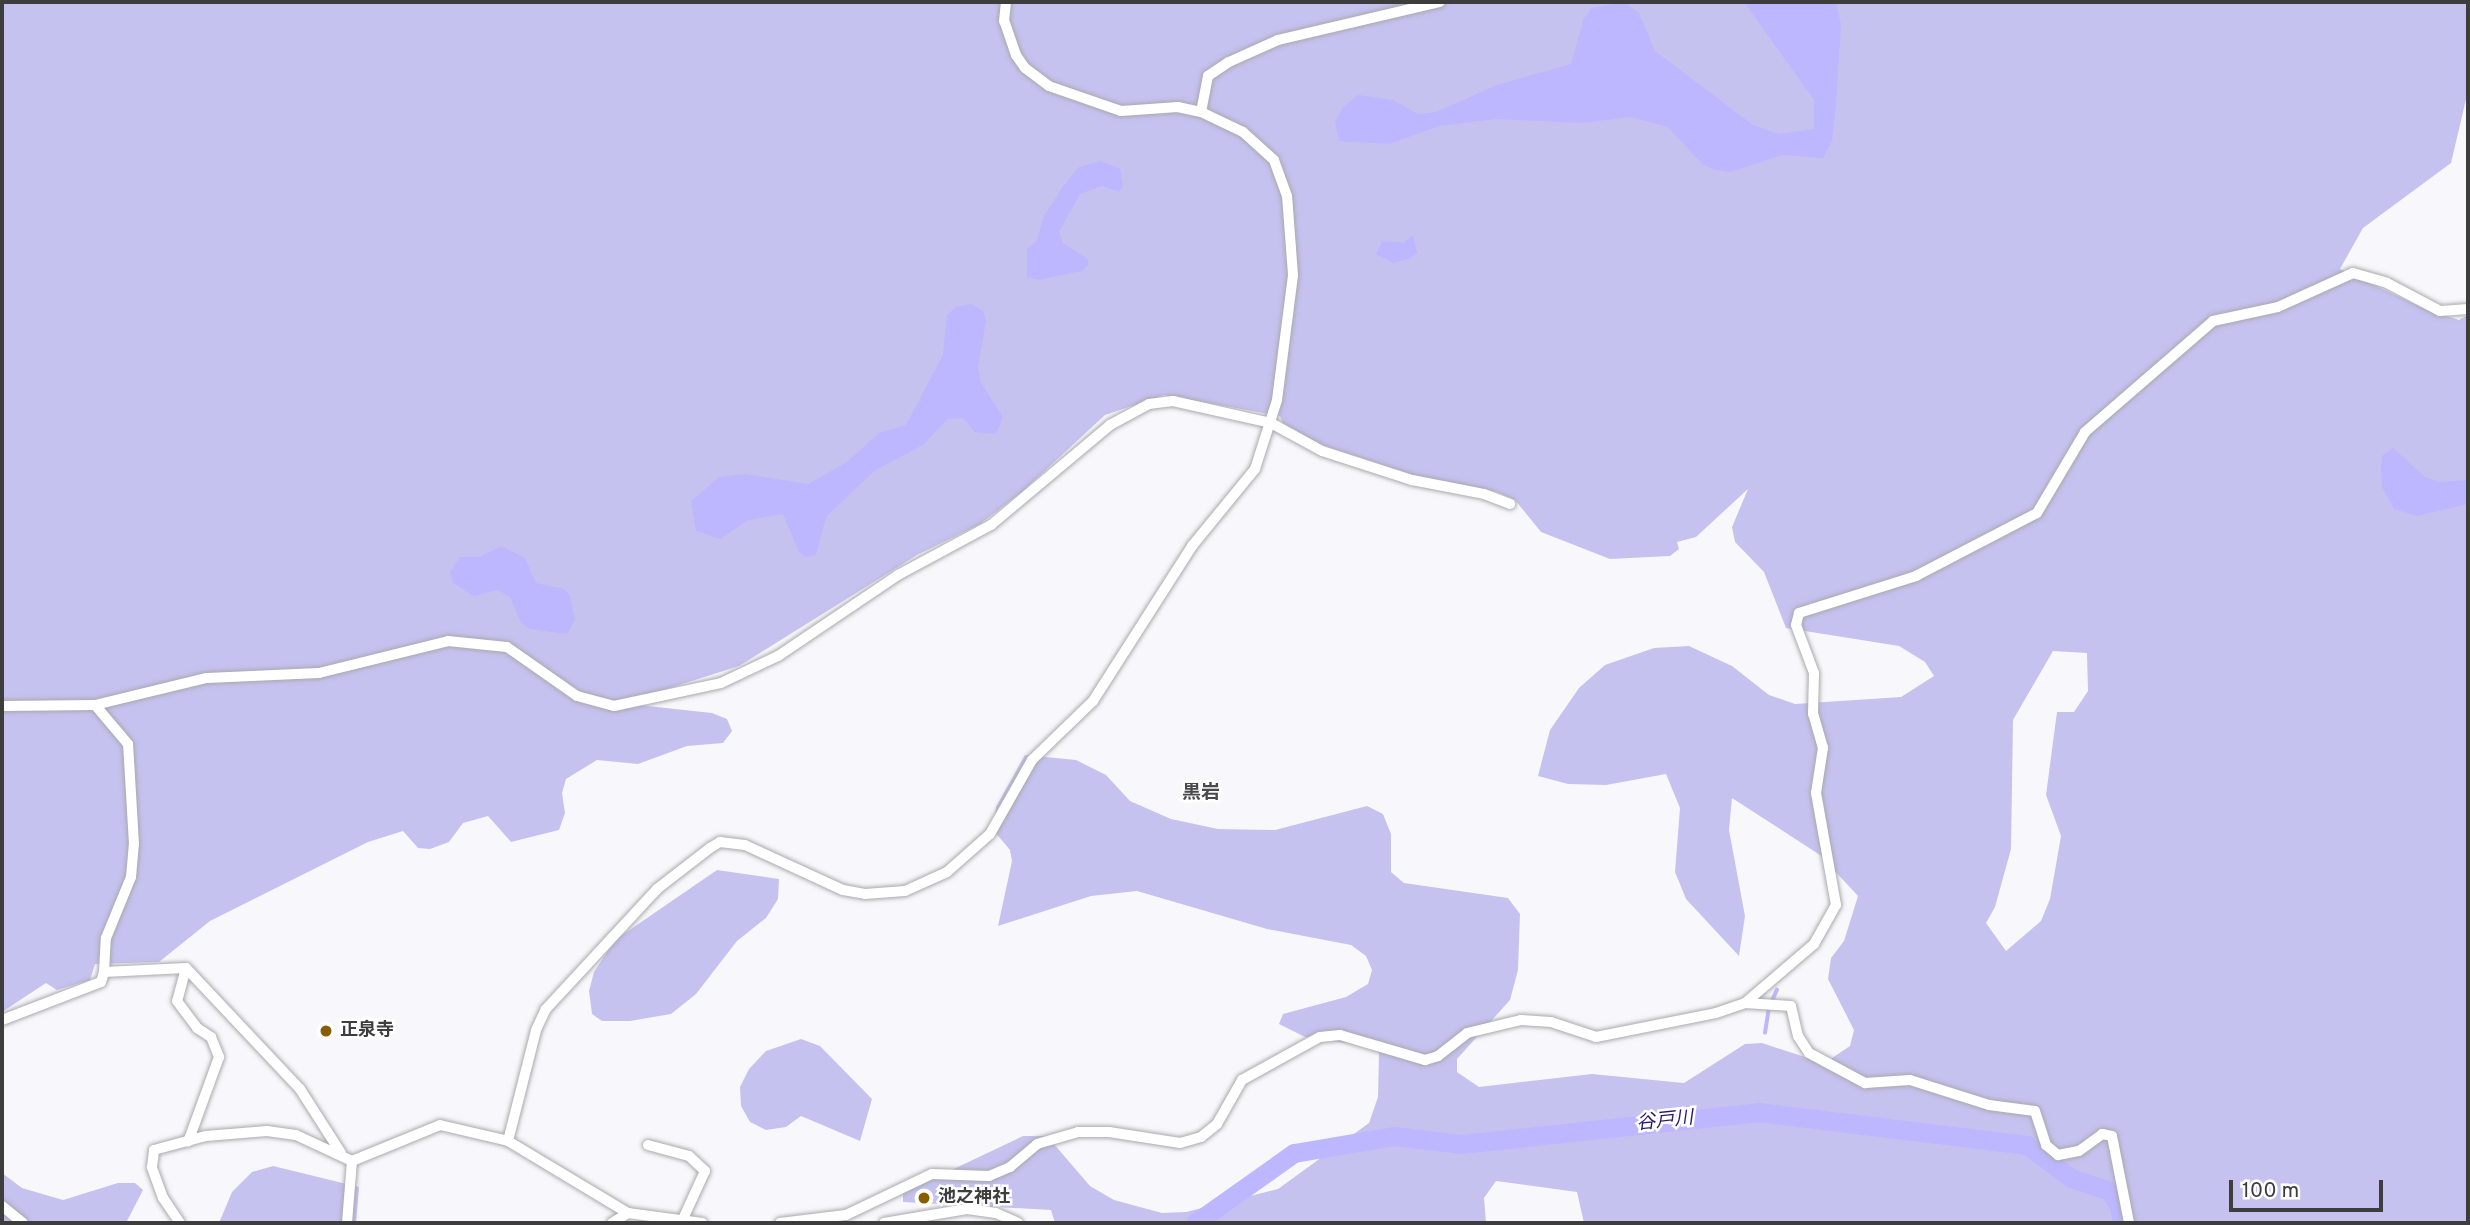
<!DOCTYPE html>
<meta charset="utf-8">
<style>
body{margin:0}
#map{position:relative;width:2470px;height:1225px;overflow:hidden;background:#f8f8fc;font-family:Overpass,"Noto Sans JP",sans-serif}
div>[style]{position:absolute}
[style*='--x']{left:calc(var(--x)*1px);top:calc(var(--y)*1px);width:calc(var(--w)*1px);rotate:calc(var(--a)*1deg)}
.green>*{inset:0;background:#c5c2f0}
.water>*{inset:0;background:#bdb7ff}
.stream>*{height:3.5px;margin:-1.75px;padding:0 1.75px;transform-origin:1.75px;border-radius:1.75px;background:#bdb7ff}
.river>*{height:19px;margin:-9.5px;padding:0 9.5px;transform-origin:9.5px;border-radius:9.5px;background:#bdb7ff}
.roads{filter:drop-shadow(0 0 2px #a9a9ae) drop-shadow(0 0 2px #a9a9ae)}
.street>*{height:10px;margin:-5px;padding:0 5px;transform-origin:5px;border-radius:5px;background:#fff}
.dots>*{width:19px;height:19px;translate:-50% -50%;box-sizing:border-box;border:4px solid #fff;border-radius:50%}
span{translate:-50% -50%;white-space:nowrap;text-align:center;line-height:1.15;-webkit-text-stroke:5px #fff;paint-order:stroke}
.poi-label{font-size:18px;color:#3d3d3e;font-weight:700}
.left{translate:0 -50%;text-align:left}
.neighbourhood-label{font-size:19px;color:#4a494d;font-weight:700}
.water-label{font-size:19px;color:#2e1969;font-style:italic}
.frame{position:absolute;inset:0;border:4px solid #3d3d3e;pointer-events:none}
.scale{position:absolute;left:2229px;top:1180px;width:154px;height:32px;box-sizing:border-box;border:4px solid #3d3d3e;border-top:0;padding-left:9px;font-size:21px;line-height:24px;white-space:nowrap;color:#3d3d3e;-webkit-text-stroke:5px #fff;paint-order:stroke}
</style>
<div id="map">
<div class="green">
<div style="clip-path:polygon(evenodd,2px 2px,2468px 2px,2468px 91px,2451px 163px,2363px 228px,2340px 269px,2423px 308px,2459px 320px,2468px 315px,2468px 1223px,1584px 1223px,1577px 1192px,1496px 1181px,1484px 1198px,1486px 1223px,1055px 1223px,1051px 1210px,903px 1202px,903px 1193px,1023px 1136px,1047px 1136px,1090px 1186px,1114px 1200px,1162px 1213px,1186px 1212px,1278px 1189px,1369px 1123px,1378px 1097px,1379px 1053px,1372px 1047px,1305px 1037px,1279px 1024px,1283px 1014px,1346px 997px,1368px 984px,1372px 970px,1366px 956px,1351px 945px,1267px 929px,1137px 891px,1091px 896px,998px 926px,1012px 861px,1010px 850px,994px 831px,996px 807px,1025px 755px,1076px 760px,1106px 775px,1130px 801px,1171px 819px,1218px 829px,1275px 830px,1367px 806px,1383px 814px,1391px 834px,1391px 872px,1404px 883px,1508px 898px,1520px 914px,1518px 970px,1510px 1000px,1457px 1059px,1457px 1072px,1479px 1087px,1592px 1074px,1684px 1083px,1745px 1044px,1762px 1043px,1811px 1059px,1829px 1060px,1850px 1046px,1854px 1030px,1828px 979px,1831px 958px,1844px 941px,1858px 896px,1820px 855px,1732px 798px,1729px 830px,1745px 916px,1739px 956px,1686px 899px,1675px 872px,1680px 808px,1666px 774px,1606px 785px,1568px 784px,1538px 776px,1550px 730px,1579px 688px,1605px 665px,1654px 648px,1689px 646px,1732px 666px,1769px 695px,1795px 704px,1901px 697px,1934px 676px,1925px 662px,1899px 646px,1786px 628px,1764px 572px,1735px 542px,1732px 527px,1748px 489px,1696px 537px,1677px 542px,1679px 549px,1670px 556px,1610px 559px,1541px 532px,1515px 500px,1497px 492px,1423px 478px,1316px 443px,1283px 425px,1280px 416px,1164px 395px,1105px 415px,1024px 490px,980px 524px,917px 555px,739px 666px,635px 699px,638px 705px,712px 713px,727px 719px,732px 731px,723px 743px,687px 746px,638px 764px,597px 760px,566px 779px,562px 793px,565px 813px,559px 830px,511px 842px,488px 816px,463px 823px,449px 842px,430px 849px,418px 848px,403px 831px,368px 842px,210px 921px,159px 962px,95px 964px,90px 980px,57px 990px,46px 983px,2px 1012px,2px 2px,2053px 651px,2087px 653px,2088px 691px,2074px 712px,2057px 712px,2046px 795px,2061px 836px,2050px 899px,2041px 921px,2006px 951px,1986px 923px,1995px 907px,2011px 849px,2013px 720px,2053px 651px)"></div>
<div style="clip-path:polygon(717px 870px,779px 879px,778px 899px,766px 918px,737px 941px,696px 994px,671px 1014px,630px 1021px,602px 1021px,592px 1014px,589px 991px,594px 972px,615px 940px)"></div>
<div style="clip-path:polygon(801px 1039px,820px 1046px,872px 1099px,860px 1141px,801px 1116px,786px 1127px,766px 1130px,750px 1122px,741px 1106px,740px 1087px,749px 1069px,766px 1051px)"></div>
<div style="clip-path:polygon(273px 1166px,359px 1187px,356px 1223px,219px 1223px,232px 1192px,252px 1172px)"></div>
<div style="clip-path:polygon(2px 1173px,22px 1188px,63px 1200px,118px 1183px,135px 1183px,143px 1190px,126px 1223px,2px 1223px)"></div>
</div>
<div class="water">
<div style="clip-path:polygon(1624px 2px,1639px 13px,1655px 51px,1753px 125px,1779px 134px,1814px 129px,1814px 100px,1744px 2px,1836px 2px,1841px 25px,1836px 104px,1832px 141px,1823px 158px,1782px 155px,1730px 172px,1715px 170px,1702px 164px,1668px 127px,1631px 117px,1580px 123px,1497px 119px,1439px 126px,1389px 144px,1339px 141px,1335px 122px,1342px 108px,1358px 95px,1393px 100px,1418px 114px,1436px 112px,1497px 85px,1571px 64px,1584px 18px,1592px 8px)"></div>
<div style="clip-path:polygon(1101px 161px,1120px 169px,1123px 186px,1119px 192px,1102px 186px,1080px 194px,1059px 232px,1063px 243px,1088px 259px,1088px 265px,1082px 271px,1038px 280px,1027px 277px,1027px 249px,1037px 241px,1043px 218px,1062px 188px,1079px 167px)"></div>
<div style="clip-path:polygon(1413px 235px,1417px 253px,1409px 259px,1393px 263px,1376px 254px,1382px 241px,1403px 243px)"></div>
<div style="clip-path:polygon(971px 304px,983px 311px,986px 321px,978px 367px,981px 383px,1003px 417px,996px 434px,975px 432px,963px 418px,948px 419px,923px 445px,874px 471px,826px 517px,816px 555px,806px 557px,799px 552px,783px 514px,748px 520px,720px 539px,696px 531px,691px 501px,719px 477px,745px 474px,808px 484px,847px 462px,879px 433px,906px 425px,943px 355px,947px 315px,956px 307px)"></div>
<div style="clip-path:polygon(2393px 448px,2425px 477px,2439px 482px,2468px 480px,2468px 504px,2417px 516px,2394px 509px,2382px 487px,2381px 467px,2382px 456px)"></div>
<div style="clip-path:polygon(501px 546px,525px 558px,536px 583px,564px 589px,570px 596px,575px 620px,567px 634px,530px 629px,521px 623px,510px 597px,498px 590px,474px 596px,453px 583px,450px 572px,460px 557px,480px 557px)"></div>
</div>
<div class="stream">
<div style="--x:1772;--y:1001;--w:12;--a:-66"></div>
<div style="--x:1765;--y:1033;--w:25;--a:-81"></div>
</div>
<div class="river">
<div style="--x:1195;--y:1223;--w:121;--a:-35.3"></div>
<div style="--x:1294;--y:1153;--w:101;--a:-9.6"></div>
<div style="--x:1394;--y:1136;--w:67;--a:6.8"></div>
<div style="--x:1461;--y:1144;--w:299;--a:-6.1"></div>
<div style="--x:1758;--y:1112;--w:271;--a:7"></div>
<div style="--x:2027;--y:1145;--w:55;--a:36.9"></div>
<div style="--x:2071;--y:1178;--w:41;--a:18.4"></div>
<div style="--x:2110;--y:1191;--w:17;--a:57"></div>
<div style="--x:2119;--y:1205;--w:18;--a:81"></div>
</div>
<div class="roads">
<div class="street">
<div style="--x:1201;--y:112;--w:37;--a:-79"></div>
<div style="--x:1208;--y:76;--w:25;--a:-34"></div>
<div style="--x:1229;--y:62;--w:54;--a:-24.2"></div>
<div style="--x:1278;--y:40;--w:166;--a:-13.2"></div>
<div style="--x:2;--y:706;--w:93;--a:-0.6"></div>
<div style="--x:95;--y:705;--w:115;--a:-13.6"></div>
<div style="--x:207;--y:678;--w:112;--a:-2.6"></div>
<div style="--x:319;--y:673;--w:133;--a:-13.9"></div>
<div style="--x:448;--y:641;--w:59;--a:5.8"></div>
<div style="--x:507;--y:647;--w:85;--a:35"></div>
<div style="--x:577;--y:696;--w:38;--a:15"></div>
<div style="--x:614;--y:706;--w:109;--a:-12.1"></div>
<div style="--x:721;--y:683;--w:63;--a:-25.3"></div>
<div style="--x:778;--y:656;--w:145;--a:-34"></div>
<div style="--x:898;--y:575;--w:106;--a:-28.3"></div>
<div style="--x:991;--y:525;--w:155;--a:-40"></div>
<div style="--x:1110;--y:425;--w:44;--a:-28.3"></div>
<div style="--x:1149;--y:404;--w:24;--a:-7"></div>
<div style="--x:1173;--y:401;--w:100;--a:12.7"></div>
<div style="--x:1271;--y:423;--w:58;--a:28.8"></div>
<div style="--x:1322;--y:451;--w:95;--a:17.9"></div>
<div style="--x:1412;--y:480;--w:73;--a:11"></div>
<div style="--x:1484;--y:494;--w:28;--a:21"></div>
<div style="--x:186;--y:968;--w:166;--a:46.7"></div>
<div style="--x:300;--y:1089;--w:76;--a:57.4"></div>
<div style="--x:104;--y:972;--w:82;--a:-2.8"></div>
<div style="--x:186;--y:968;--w:34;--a:105"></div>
<div style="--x:177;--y:1001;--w:34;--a:53"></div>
<div style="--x:197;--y:1028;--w:17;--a:33"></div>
<div style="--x:211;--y:1037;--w:22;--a:68"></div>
<div style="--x:219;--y:1057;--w:90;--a:110"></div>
<div style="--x:1745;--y:1003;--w:46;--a:3.7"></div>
<div style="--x:1791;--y:1006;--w:31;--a:77"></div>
<div style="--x:1798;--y:1036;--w:20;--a:57"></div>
<div style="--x:1809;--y:1053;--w:64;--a:28.2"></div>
<div style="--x:1865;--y:1083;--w:45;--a:-3.8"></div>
<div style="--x:1910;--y:1080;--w:83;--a:17.6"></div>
<div style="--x:1989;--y:1105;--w:46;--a:7.4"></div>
<div style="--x:2035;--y:1111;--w:36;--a:72"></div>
<div style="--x:2046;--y:1145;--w:16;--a:40"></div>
<div style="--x:2058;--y:1155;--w:21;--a:-11"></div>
<div style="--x:2079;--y:1151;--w:29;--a:-36"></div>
<div style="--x:2102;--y:1134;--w:10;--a:11"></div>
<div style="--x:2112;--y:1136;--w:89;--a:78.9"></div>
<div style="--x:2;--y:1020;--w:106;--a:-21"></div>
<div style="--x:101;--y:982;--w:10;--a:-73"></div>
<div style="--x:104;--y:972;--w:34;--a:-87"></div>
<div style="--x:106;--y:938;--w:66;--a:-67.7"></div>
<div style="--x:131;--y:877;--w:33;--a:-85"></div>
<div style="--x:134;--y:844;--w:100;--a:-93.4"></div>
<div style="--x:128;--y:744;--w:51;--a:-130.2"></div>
<div style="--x:508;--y:1141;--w:114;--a:-75.8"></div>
<div style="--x:536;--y:1030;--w:23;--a:-65"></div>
<div style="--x:546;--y:1009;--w:163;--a:-47.2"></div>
<div style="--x:657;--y:889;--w:67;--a:-37.7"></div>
<div style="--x:710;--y:848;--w:12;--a:-31"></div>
<div style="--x:720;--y:842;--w:25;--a:7"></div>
<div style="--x:745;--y:845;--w:108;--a:24.7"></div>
<div style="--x:843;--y:890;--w:22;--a:10"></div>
<div style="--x:865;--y:894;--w:40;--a:-4.3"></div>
<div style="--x:905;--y:891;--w:46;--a:-24.3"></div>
<div style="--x:947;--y:872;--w:57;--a:-41.5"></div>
<div style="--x:990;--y:834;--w:85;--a:-60.4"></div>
<div style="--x:1032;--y:760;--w:85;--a:-44"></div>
<div style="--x:1093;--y:701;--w:184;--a:-57.4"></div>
<div style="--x:1192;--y:546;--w:99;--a:-50.7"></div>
<div style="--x:1255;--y:469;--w:72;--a:-72.3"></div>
<div style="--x:1277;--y:400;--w:126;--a:-82.7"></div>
<div style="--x:1293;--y:275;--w:79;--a:-94.3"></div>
<div style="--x:1287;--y:196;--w:38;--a:-110"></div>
<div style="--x:1274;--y:160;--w:42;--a:-137.9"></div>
<div style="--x:1243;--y:132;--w:47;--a:-154.5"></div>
<div style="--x:1201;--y:112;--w:24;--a:-168"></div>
<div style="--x:1178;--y:107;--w:57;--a:176"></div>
<div style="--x:1121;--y:111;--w:76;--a:-160.9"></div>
<div style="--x:1049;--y:86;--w:30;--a:-143"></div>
<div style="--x:1025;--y:68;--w:16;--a:-125"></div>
<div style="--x:1016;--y:55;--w:36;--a:-109"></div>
<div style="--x:1004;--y:21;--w:19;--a:-84"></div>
<div style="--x:648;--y:1145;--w:42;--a:15"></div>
<div style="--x:689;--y:1156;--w:22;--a:43"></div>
<div style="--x:705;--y:1171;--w:55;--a:114.7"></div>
<div style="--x:2;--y:1206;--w:27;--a:39"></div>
<div style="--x:180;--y:1223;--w:30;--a:-124"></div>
<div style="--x:163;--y:1198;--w:33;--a:-110"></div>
<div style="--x:152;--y:1167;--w:17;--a:-83"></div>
<div style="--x:154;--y:1150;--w:54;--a:-15.1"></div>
<div style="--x:206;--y:1136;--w:61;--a:-4.7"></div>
<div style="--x:267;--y:1131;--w:29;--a:8"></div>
<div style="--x:296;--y:1135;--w:62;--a:24.9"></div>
<div style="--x:347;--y:1223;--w:62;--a:-85.4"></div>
<div style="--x:352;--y:1161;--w:95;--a:-22.2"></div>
<div style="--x:440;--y:1125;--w:70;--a:13.2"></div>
<div style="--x:508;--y:1141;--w:140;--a:31"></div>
<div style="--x:628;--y:1213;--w:75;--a:7.7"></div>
<div style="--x:612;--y:1223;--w:19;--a:-32"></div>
<div style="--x:780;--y:1223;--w:66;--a:-6.9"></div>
<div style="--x:846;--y:1215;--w:95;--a:-25.5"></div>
<div style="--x:932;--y:1174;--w:57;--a:2"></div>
<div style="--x:989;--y:1176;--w:23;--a:-23"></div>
<div style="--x:1010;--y:1167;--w:35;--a:-40"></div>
<div style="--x:1037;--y:1144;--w:43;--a:-16.3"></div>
<div style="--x:1078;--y:1132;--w:31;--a:0"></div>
<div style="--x:1109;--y:1132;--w:72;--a:8.8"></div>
<div style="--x:1180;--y:1143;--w:22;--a:-16"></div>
<div style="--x:1201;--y:1137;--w:21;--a:-39"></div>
<div style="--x:1217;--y:1124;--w:51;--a:-60.4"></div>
<div style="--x:1242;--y:1080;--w:89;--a:-28.9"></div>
<div style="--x:1320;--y:1037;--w:20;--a:-6"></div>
<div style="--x:1340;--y:1035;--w:89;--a:16.4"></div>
<div style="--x:1425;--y:1060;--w:14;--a:-17"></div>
<div style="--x:1438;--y:1056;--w:37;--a:-38"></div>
<div style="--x:1467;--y:1033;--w:56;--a:-13.5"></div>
<div style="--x:1521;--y:1020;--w:30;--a:4"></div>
<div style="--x:1551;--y:1022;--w:47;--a:18.4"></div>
<div style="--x:1596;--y:1037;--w:122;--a:-11.3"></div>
<div style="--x:1716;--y:1013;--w:31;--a:-19"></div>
<div style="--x:1745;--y:1003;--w:91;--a:-40.5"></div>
<div style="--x:1814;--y:944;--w:45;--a:-60.6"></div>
<div style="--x:1836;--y:905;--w:114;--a:-100.1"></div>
<div style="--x:1816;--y:793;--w:46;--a:-81.2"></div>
<div style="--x:1823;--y:748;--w:35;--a:-106"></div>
<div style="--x:1813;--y:714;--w:41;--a:-88.6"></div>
<div style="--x:1814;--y:673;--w:51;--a:-110.6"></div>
<div style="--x:1796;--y:625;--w:12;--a:-76"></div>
<div style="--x:1799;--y:613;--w:123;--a:-17.5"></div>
<div style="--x:1916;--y:576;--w:136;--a:-27.5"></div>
<div style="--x:2037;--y:513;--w:94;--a:-59.3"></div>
<div style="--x:2085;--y:432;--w:169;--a:-40.9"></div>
<div style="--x:2213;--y:321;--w:66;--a:-12.2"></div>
<div style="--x:2278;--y:307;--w:82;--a:-24.4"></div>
<div style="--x:2353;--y:273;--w:35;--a:16"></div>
<div style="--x:2387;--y:283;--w:60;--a:27.8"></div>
<div style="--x:2440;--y:311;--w:28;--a:-4"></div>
<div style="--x:884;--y:1223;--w:84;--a:-9.6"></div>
<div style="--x:967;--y:1209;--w:29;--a:8"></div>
<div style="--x:996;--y:1213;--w:24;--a:24"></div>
</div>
</div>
<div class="dots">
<div style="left:326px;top:1031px;background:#895e00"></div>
<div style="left:924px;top:1198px;background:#895e00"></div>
</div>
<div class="poi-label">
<span class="left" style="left:340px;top:1031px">正泉寺</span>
<span class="left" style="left:938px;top:1198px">池之神社</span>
</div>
<div class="neighbourhood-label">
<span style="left:1201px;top:794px">黒岩</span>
</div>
<div class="water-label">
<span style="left:1665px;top:1122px;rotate:-6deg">谷戸川</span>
</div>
<div class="frame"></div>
<div class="scale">100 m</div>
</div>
